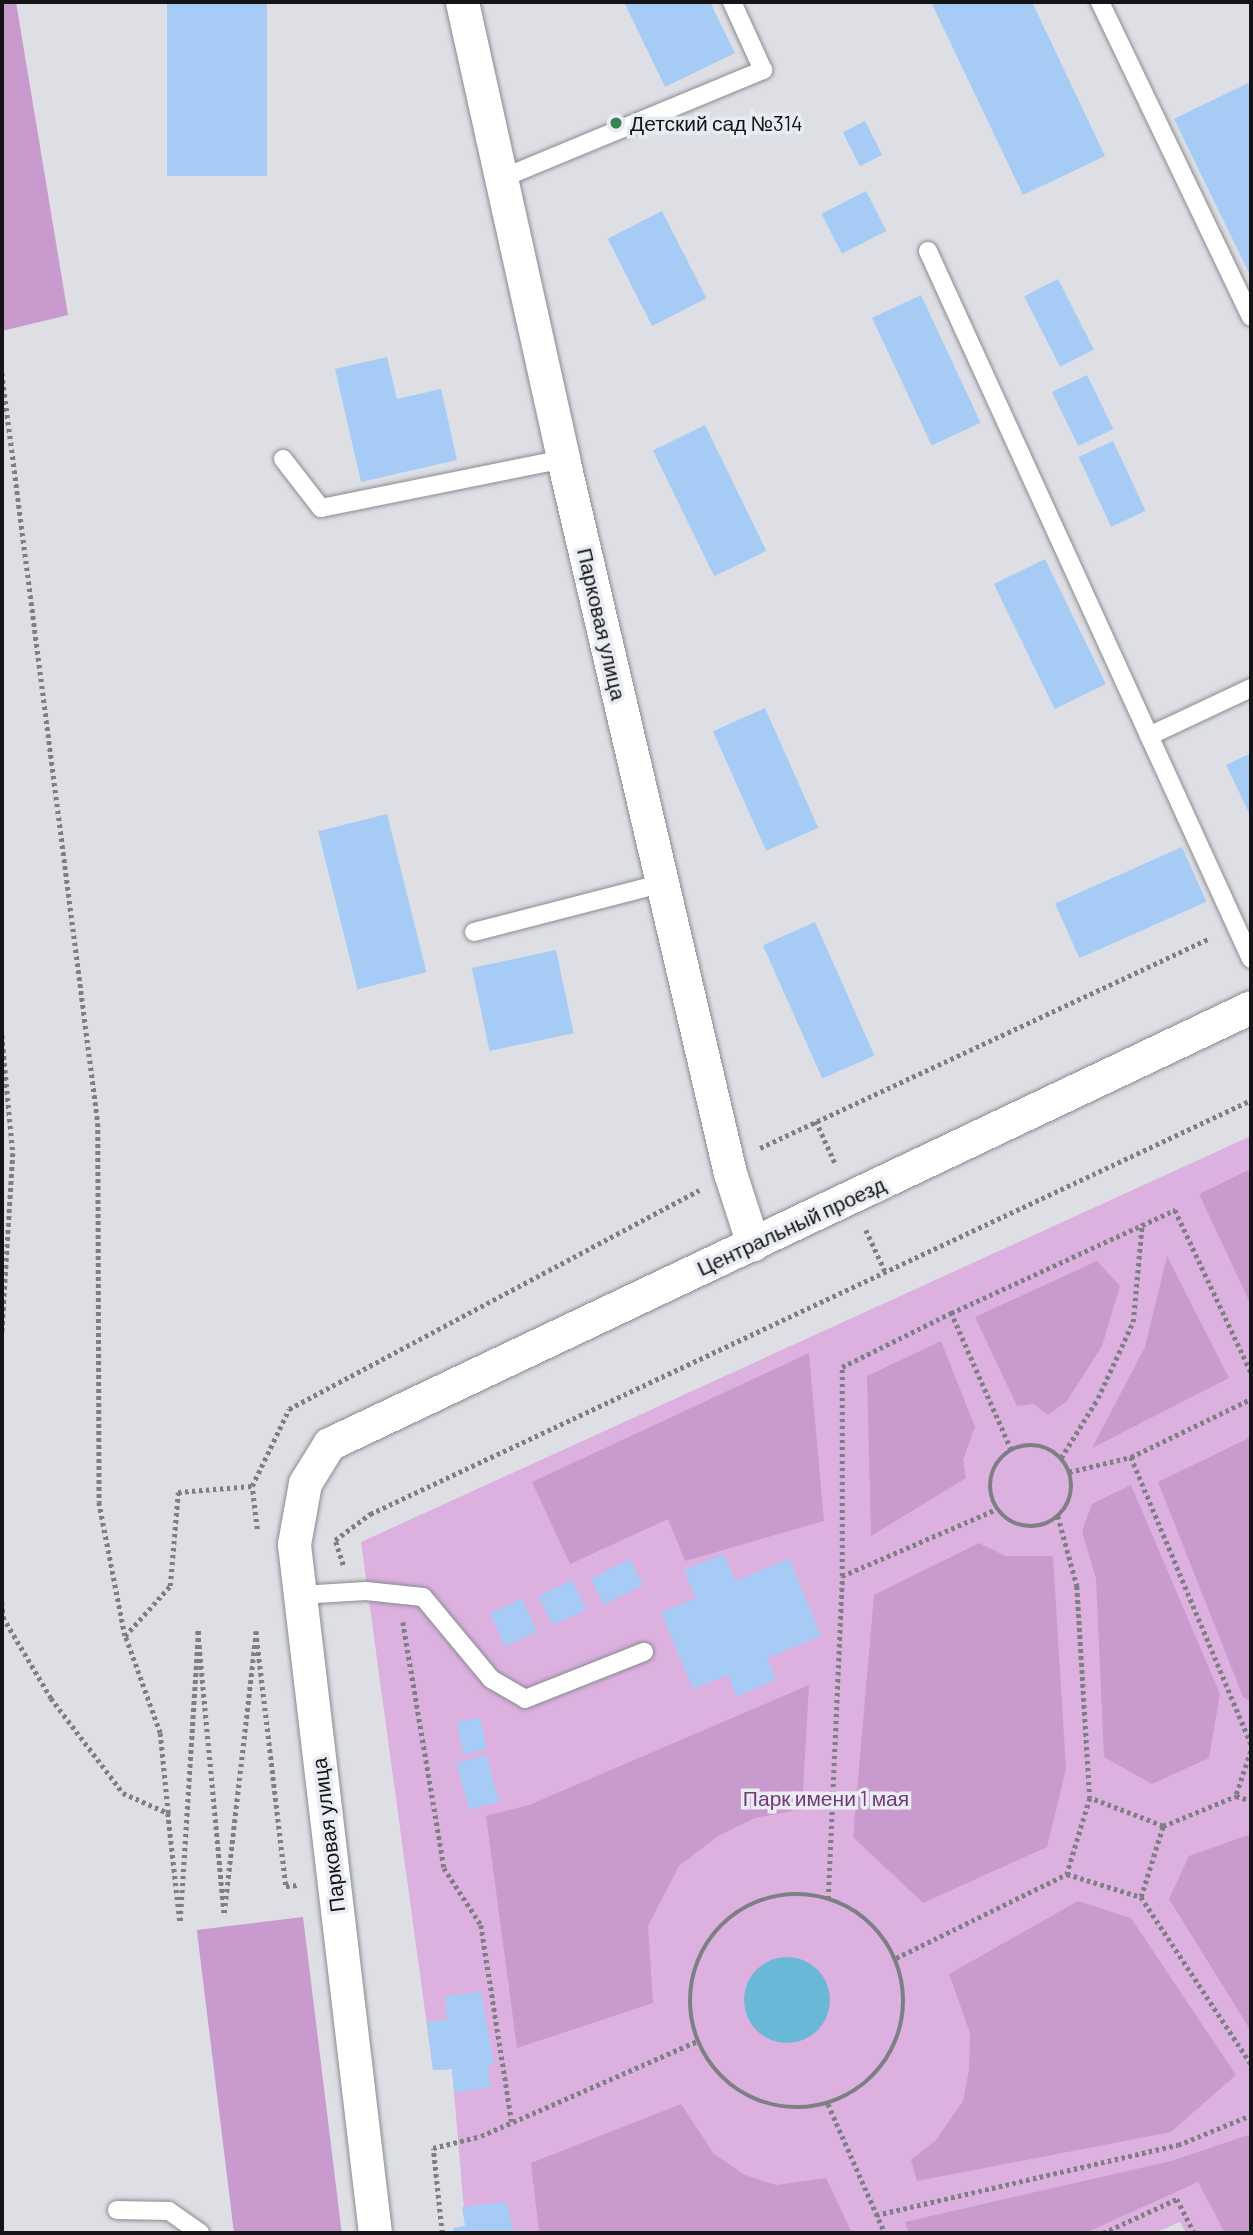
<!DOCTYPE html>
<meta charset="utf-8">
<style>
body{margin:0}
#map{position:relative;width:1253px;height:2235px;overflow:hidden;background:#dddfe5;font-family:Barlow,sans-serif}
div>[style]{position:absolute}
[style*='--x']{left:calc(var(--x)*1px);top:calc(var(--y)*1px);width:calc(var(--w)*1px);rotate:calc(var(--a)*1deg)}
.green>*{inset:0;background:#dcb1e0}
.forest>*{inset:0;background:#c99acd;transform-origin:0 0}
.water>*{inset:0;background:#69b8d8}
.round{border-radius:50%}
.building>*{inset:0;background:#a6ccf6;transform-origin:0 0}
.path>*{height:4.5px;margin-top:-2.25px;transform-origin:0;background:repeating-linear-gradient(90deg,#7e7f84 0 3.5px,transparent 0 7px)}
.path>.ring{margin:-2.25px;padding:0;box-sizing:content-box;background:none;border:4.5px solid #7e7f84;border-radius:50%}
.roads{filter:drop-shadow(0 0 2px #8a8b91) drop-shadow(0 0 2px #8a8b91)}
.service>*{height:18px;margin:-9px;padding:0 9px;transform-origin:9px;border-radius:9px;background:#fff}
.minor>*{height:33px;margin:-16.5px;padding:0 16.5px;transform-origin:16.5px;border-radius:16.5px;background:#fff}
.dots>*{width:19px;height:19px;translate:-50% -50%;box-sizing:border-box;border:4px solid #eaecf3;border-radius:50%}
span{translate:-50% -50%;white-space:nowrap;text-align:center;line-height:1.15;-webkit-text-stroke:7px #eaecf3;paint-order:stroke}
.poi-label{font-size:21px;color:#141416}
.left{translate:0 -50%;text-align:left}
.street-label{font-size:21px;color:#141416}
.park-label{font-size:21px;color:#733979}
.frame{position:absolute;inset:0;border:4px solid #141416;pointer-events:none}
</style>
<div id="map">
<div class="green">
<div style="clip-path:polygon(1251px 1136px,1251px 2233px,1186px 2233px,1180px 2222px,1154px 2233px,466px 2233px,452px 2069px,433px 2070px,361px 1542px)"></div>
</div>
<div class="forest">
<div style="clip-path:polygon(2px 2px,16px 2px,68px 315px,2px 331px)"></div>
<div style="clip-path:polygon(1251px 1169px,1251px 1305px,1199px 1194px)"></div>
<div style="clip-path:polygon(1167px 1256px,1229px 1378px,1092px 1448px,1145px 1347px)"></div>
<div style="clip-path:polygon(1097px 1261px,1120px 1286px,1102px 1346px,1067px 1401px,1048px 1415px,1034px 1404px,1017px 1406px,975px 1317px)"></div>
<div style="clip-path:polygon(941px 1341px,975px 1427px,963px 1460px,966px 1478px,871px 1536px,867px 1376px)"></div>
<div style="clip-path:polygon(809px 1353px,824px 1521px,685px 1561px,668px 1519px,570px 1564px,532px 1482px)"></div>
<div style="clip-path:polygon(1251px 1437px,1251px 1702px,1243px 1697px,1158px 1482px)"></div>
<div style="clip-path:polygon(1131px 1485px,1220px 1694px,1209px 1758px,1152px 1784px,1104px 1757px,1096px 1579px,1082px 1531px,1092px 1504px)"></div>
<div style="clip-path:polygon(979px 1543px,1005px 1556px,1053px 1556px,1066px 1769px,1047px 1847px,923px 1903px,853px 1837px,874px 1595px)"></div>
<div style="clip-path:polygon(809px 1685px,802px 1809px,755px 1818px,718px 1836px,679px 1866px,648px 1926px,653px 2003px,517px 2048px,486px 1816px,529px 1805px)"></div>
<div style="clip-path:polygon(1251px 1834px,1251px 2031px,1169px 1899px,1189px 1856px)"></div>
<div style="clip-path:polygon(1078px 1901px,1131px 1918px,1236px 2075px,1171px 2132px,917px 2181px,911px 2160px,936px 2140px,963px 2101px,969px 2070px,970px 2033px,949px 1974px)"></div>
<div style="left:303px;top:1917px;width:318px;height:107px;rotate:83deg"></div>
<div style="clip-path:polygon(681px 2104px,714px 2154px,745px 2175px,776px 2185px,826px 2178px,852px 2233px,539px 2233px,531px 2163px)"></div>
<div style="clip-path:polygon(1251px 2134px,1251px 2233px,1225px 2233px,1198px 2182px,1085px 2233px,909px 2233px,905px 2222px,1171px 2161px)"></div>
</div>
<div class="water">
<div class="round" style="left:744px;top:1957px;width:86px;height:86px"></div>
</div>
<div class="building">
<div style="left:167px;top:2px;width:100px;height:174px"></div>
<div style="clip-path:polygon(624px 2px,710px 2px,735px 53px,665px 87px)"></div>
<div style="clip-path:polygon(931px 2px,1032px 2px,1105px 156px,1023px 195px)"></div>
<div style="clip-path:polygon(1248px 83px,1251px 89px,1251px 277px,1174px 119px)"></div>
<div style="left:865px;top:121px;width:38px;height:25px;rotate:63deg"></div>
<div style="left:866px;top:191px;width:45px;height:50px;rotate:63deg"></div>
<div style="left:662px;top:211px;width:98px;height:61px;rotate:63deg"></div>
<div style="left:1058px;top:279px;width:79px;height:38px;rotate:63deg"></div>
<div style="left:921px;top:295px;width:141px;height:54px;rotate:65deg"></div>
<div style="clip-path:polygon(387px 357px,397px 399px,441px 389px,457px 460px,361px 482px,335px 369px)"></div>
<div style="left:1087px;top:375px;width:60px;height:39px;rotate:64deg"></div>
<div style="left:705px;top:425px;width:140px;height:58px;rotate:64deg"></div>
<div style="left:1113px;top:441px;width:77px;height:38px;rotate:65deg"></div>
<div style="left:1045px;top:559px;width:139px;height:57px;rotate:64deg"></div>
<div style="left:765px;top:708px;width:131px;height:57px;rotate:66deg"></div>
<div style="clip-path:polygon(1251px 753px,1251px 817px,1226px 765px)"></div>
<div style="left:387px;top:814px;width:163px;height:71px;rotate:76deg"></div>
<div style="left:1182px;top:847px;width:60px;height:139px;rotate:66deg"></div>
<div style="left:815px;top:922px;width:146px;height:57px;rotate:66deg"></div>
<div style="left:556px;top:950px;width:85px;height:86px;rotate:78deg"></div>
<div style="clip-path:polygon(724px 1554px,735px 1581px,789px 1559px,821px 1636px,767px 1658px,776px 1680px,736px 1696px,728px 1675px,693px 1689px,661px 1612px,696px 1598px,684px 1570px)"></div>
<div style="left:630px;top:1559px;width:29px;height:44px;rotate:63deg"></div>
<div style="left:572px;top:1580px;width:33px;height:37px;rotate:65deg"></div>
<div style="left:522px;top:1599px;width:36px;height:35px;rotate:66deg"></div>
<div style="left:480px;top:1717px;width:33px;height:24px;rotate:78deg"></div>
<div style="left:486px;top:1755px;width:48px;height:31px;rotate:74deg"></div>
<div style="clip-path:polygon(481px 1992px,494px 2065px,488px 2065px,490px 2088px,454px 2092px,452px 2069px,433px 2070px,427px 2021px,447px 2020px,445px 1996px)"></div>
<div style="clip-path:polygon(506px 2202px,514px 2233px,454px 2233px,453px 2228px,465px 2226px,462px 2207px)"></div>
</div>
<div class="path">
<div style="--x:2;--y:373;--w:756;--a:82.71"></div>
<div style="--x:98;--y:1123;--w:379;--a:89.8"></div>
<div style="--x:99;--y:1502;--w:136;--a:79"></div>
<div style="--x:125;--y:1636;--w:67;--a:-48"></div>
<div style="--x:170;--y:1586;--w:94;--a:-85.1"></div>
<div style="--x:178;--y:1492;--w:74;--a:-4.6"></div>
<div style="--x:2;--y:1035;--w:119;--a:84.7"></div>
<div style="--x:13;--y:1153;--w:179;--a:93.5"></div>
<div style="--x:816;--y:1121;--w:48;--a:65.6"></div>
<div style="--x:760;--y:1148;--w:495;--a:-25"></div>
<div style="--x:866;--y:1230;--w:45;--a:65.1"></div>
<div class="ring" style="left:990px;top:1445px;width:77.5px;height:77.5px"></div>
<div style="--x:1011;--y:1450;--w:150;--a:-113.7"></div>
<div style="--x:951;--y:1313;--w:247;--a:-24.7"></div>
<div style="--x:1175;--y:1210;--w:179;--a:64.9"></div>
<div style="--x:1131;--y:1457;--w:311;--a:67.3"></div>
<div style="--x:1061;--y:1458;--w:70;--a:-58.3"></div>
<div style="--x:1098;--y:1398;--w:84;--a:-65.3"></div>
<div style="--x:1133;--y:1322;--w:99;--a:-84.8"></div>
<div style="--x:1069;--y:1472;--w:64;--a:-13.6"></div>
<div style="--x:1131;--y:1457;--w:133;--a:-25.8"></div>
<div style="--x:1058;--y:1516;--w:73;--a:74.8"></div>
<div style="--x:1077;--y:1586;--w:212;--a:86.5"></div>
<div style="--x:257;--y:1529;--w:43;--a:-96.6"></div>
<div style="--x:252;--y:1486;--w:85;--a:-64.3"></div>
<div style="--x:289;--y:1409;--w:465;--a:-28.1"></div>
<div style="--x:343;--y:1565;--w:26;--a:-108"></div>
<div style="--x:335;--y:1540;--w:44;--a:-36.6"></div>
<div style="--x:370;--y:1514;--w:973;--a:-25.17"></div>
<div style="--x:842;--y:1576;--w:209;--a:-90"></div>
<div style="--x:842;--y:1367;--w:122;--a:-26.4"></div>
<div style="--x:2;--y:1602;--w:15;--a:86"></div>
<div style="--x:3;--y:1617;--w:94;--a:59.3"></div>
<div style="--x:51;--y:1698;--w:119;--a:52.8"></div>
<div style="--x:123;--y:1793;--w:49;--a:24"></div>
<div style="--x:168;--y:1813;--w:80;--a:-95.7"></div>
<div style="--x:160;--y:1733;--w:103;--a:-109.8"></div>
<div style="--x:403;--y:1622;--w:249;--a:80.5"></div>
<div style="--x:444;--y:1868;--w:68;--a:57"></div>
<div style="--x:481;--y:1925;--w:199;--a:81.1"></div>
<div style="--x:1251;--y:1751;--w:47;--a:108.4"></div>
<div style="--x:1236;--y:1796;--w:16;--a:18"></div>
<div style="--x:168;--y:1813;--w:109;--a:83.7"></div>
<div style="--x:180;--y:1921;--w:291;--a:-86.4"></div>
<div style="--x:198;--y:1631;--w:283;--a:84.7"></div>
<div style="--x:224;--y:1913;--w:284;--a:-83.5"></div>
<div style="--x:256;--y:1631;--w:257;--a:83.3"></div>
<div style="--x:286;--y:1886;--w:13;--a:-4"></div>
<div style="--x:1163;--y:1826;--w:79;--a:-22.3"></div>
<div class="ring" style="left:690px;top:1894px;width:209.5px;height:209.5px"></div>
<div style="--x:1141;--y:1897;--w:200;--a:56.6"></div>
<div style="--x:828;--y:1899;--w:323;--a:-87.5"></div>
<div style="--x:842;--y:1576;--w:169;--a:-23.4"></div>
<div style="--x:896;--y:1958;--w:191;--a:-26.2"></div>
<div style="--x:1067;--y:1874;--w:77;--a:17.3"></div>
<div style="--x:1141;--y:1897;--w:74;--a:-72.8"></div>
<div style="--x:1163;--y:1826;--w:78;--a:-159"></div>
<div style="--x:1090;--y:1798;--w:79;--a:106.8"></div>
<div style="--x:828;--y:2104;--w:141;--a:66.2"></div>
<div style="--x:876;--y:2215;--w:310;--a:-13.1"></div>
<div style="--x:1178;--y:2145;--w:79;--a:-22.3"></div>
<div style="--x:442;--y:2233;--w:85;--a:-96"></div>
<div style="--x:433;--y:2148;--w:49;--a:-14"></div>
<div style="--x:481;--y:2136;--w:236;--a:-23.7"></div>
<div style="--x:1103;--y:2233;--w:81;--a:-24.7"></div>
<div style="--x:1177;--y:2199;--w:38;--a:63"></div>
</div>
<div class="roads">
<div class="service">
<div style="--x:1100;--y:2;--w:349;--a:64.4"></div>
<div style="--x:500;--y:179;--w:285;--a:-22.5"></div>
<div style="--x:763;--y:70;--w:75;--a:-114.5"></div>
<div style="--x:928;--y:251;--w:778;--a:65.48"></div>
<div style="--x:283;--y:459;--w:62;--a:52.2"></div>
<div style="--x:321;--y:508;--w:247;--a:-11.4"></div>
<div style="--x:1149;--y:736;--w:113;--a:-25.2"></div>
<div style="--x:474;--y:932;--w:196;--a:-14.5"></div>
<div style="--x:300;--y:1595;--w:66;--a:-3.5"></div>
<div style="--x:366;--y:1591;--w:57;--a:6"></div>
<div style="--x:423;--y:1597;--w:107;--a:50.3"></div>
<div style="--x:491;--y:1679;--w:39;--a:30"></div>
<div style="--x:525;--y:1699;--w:128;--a:-21.6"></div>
<div style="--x:117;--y:2210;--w:52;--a:1.1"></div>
<div style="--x:169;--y:2211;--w:38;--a:35"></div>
</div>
<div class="minor">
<div style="--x:462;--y:2;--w:468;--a:77.5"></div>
<div style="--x:563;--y:459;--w:733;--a:76.84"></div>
<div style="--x:730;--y:1173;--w:75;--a:72.1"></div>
<div style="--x:375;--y:2233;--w:694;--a:-96.71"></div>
<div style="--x:294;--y:1544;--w:62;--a:-79.8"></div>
<div style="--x:305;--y:1483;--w:46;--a:-58.4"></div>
<div style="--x:329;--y:1444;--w:1020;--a:-25.36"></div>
</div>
</div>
<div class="dots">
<div style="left:616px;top:123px;background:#368353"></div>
</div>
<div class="poi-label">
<span class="left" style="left:630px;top:123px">Детский сад №314</span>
</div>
<div class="street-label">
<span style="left:602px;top:624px;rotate:77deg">Парковая улица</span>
<span style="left:791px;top:1226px;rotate:-25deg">Центральный проезд</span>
<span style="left:328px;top:1835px;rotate:-97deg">Парковая улица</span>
</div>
<div class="park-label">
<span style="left:826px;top:1798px">Парк имени 1 мая</span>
</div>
<div class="frame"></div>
</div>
